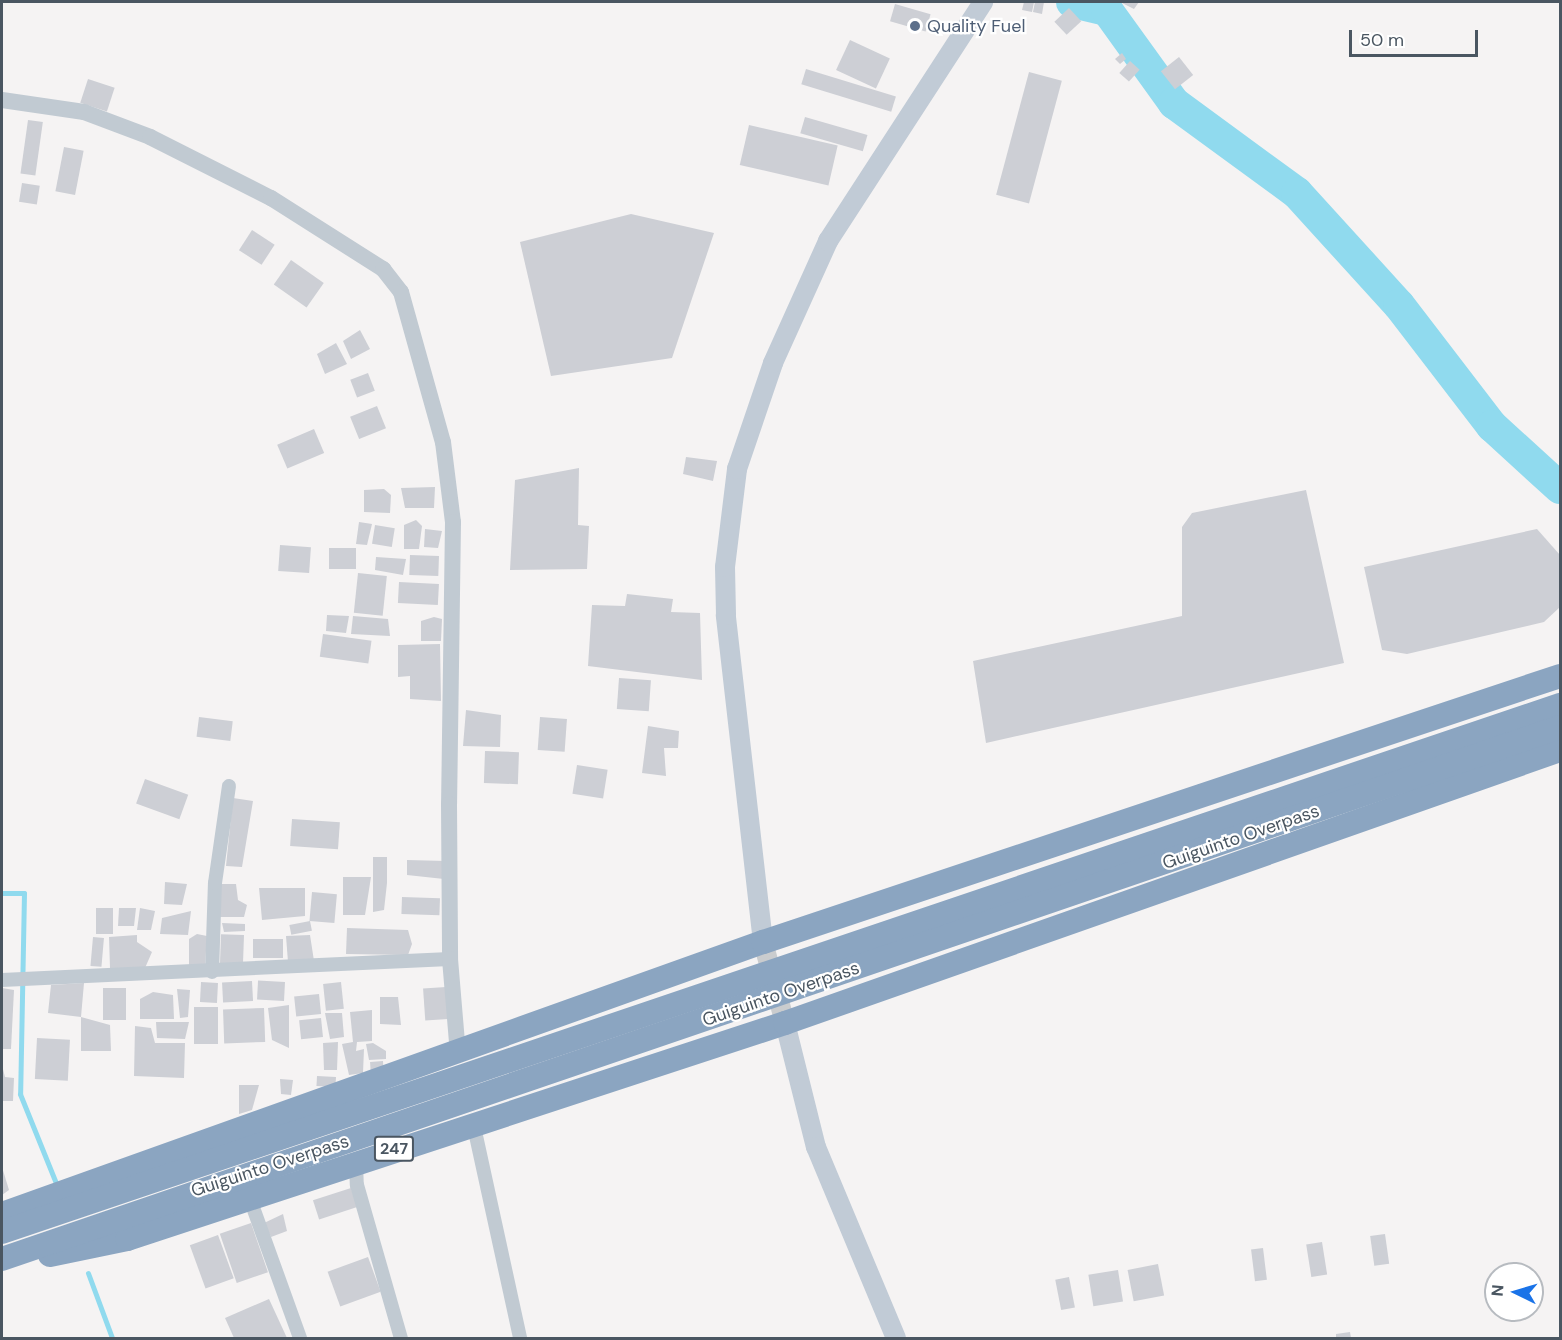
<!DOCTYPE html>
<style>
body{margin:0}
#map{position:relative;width:1562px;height:1340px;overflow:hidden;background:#f5f3f3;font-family:"DM Sans",sans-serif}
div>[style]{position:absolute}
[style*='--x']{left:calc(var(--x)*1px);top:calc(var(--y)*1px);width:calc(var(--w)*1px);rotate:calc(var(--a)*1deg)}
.stream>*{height:5px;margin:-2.5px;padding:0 2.5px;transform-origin:2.5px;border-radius:2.5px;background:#90daee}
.river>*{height:32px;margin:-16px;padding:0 16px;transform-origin:16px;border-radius:16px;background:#90daee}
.building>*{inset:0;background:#cdcfd5;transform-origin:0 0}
.secondary-tunnel>*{height:20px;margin-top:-10px;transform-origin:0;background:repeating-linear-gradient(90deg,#caccce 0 20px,transparent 0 30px)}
.minor>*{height:14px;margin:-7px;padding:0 7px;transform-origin:7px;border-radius:7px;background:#c1cad2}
.tertiary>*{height:16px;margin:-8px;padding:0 8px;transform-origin:8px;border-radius:8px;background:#c1cad2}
.secondary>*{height:20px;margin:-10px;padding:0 10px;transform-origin:10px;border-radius:10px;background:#c1cbd6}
.motorway>*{height:24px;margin:-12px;padding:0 12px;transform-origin:12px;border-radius:12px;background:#8ba5c1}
.dots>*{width:16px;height:16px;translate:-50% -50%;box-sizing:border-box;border:3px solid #fff;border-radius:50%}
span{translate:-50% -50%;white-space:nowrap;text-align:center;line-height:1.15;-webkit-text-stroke:4.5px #fff;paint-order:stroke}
.shield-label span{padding:2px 4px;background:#fff;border:2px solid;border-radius:4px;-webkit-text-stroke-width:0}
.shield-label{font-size:16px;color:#4a5661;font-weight:700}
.service-label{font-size:18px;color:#4e5e75}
.left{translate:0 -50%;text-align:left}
.street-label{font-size:18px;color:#4a5661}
.frame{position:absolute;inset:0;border:3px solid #4a5661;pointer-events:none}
.north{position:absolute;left:1484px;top:1262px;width:60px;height:60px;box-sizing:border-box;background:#fff;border:2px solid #b7bbc0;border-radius:50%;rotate:275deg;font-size:16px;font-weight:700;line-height:24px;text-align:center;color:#4a5661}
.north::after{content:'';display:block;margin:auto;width:21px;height:27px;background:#1a73e8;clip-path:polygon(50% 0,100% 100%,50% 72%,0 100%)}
.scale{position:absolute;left:1349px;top:30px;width:129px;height:27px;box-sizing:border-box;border:3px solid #4a5661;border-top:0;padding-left:8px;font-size:18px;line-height:21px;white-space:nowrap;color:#4a5661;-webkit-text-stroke:4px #fff;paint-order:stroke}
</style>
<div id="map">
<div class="stream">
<div style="--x:2;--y:893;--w:22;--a:0"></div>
<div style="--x:24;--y:893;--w:201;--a:91.1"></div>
<div style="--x:20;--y:1094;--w:96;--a:68"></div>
<div style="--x:88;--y:1273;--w:69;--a:69.7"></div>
</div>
<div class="river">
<div style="--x:1072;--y:2;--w:36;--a:13"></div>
<div style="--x:1107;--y:10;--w:115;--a:54.2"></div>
<div style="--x:1174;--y:103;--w:152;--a:36.2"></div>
<div style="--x:1297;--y:193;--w:151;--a:47.7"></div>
<div style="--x:1399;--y:305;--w:153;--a:52.5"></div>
<div style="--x:1492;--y:426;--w:92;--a:42.4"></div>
</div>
<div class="building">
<div style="clip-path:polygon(1024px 2px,1034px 2px,1032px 12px,1022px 10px)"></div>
<div style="clip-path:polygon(1035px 2px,1044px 2px,1042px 14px,1033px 12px)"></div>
<div style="clip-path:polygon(1120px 2px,1139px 2px,1134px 9px)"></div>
<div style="left:895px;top:4px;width:37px;height:18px;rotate:16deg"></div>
<div style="left:1069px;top:8px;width:18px;height:20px;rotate:47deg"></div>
<div style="left:850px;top:40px;width:44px;height:33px;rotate:25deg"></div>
<div style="clip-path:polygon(1122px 53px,1126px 59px,1120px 64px,1115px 59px)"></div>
<div style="left:1179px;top:57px;width:23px;height:23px;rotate:52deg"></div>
<div style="left:1130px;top:61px;width:13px;height:16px;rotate:42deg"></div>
<div style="left:806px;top:69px;width:94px;height:16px;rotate:17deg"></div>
<div style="left:1029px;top:72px;width:34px;height:127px;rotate:15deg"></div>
<div style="left:88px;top:79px;width:28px;height:25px;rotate:18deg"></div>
<div style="left:805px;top:117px;width:65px;height:17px;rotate:16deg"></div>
<div style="left:28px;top:120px;width:15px;height:54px;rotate:8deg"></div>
<div style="left:749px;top:125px;width:91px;height:41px;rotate:13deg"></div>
<div style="left:64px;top:147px;width:20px;height:45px;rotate:11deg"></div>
<div style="left:22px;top:183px;width:18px;height:19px;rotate:9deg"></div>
<div style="clip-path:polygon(631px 214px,714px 233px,672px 358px,551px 376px,520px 242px)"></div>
<div style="left:252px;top:230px;width:27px;height:24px;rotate:33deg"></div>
<div style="left:291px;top:260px;width:40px;height:30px;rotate:35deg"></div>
<div style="clip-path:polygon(360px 330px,370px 349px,351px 359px,343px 341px)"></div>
<div style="clip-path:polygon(336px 343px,347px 364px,325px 374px,317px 354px)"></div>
<div style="left:368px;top:373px;width:19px;height:19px;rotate:69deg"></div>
<div style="left:377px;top:406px;width:24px;height:29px;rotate:68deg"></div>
<div style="left:314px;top:429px;width:26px;height:40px;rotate:67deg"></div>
<div style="clip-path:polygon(686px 457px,717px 461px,713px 481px,683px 474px)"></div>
<div style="clip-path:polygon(579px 468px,578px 525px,589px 526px,587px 569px,510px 570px,515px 480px)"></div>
<div style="clip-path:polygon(435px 487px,434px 508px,405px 508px,401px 488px)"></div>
<div style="clip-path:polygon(384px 489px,391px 495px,390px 513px,364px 512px,364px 490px)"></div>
<div style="clip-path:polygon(1306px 490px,1344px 663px,986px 743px,973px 661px,1182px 616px,1182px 527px,1192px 513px)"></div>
<div style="clip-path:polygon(416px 520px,422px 526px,419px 549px,404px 549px,404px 525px)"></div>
<div style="clip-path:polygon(359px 522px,372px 524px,367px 545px,356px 544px)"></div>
<div style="left:375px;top:525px;width:20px;height:19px;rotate:9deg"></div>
<div style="clip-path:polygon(425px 529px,442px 531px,438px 548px,424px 547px)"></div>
<div style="clip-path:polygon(1537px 529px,1560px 555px,1560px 607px,1544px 622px,1407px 654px,1382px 650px,1364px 567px)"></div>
<div style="left:280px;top:545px;width:31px;height:26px;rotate:4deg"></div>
<div style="left:329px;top:548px;width:27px;height:21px"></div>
<div style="left:410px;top:555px;width:29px;height:20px;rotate:2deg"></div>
<div style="clip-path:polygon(376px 557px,406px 559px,403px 575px,375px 570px)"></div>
<div style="left:358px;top:573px;width:29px;height:40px;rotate:6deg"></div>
<div style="left:399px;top:582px;width:40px;height:21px;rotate:3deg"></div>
<div style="clip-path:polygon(627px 594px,673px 599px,671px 612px,700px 613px,702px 680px,588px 666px,592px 605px,625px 606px)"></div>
<div style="clip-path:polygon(327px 615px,349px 616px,346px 633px,326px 631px)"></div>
<div style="clip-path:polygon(353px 616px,388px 619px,390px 636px,351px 634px)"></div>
<div style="clip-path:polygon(434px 617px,442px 619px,441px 641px,421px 641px,421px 621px)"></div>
<div style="left:323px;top:634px;width:49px;height:23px;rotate:8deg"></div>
<div style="clip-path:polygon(440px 644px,441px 701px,410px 699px,410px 676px,398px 677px,398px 645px)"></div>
<div style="left:619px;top:678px;width:32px;height:31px;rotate:4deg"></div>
<div style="clip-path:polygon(466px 710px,501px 715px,500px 747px,463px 746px)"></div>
<div style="left:199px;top:717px;width:34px;height:20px;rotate:7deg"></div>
<div style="left:540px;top:717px;width:27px;height:33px;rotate:4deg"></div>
<div style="clip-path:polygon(648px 726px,679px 731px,678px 748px,664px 748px,666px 776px,642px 773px)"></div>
<div style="left:485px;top:751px;width:34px;height:32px;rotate:2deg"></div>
<div style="left:577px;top:765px;width:31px;height:29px;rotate:9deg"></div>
<div style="left:145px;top:779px;width:46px;height:26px;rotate:20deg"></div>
<div style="clip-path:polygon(233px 798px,253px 801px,242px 867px,226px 866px)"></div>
<div style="left:292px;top:819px;width:48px;height:27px;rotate:4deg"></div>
<div style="clip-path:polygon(373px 857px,387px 857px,387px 883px,384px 910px,373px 912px)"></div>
<div style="clip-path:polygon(407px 860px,446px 861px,444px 879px,407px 875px)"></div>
<div style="clip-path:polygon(343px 877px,371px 877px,365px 915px,343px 915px)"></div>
<div style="clip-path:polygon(165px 882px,187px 884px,182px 905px,164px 904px)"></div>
<div style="clip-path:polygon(221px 884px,236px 884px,238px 900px,247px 905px,244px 917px,220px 917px)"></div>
<div style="clip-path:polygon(259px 888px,305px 888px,305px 916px,262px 920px)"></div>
<div style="left:312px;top:892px;width:25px;height:29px;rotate:5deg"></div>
<div style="left:402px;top:897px;width:38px;height:17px;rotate:2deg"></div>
<div style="left:113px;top:908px;width:26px;height:17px;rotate:90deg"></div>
<div style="clip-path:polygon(119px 908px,136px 908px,134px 926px,118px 926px)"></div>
<div style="clip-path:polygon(140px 908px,155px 911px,151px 930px,137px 930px)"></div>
<div style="clip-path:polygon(191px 911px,188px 935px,160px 934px,162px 918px)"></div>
<div style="left:310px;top:921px;width:10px;height:21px;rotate:79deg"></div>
<div style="clip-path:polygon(222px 923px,245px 924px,245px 931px,224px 932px)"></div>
<div style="clip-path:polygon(347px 928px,408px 930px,412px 944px,408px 955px,346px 954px)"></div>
<div style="clip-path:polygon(197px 934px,207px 936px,205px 967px,189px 968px,189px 939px)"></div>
<div style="clip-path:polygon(137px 935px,137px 942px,152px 952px,145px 968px,110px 968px,109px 937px)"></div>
<div style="left:244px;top:935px;width:30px;height:23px;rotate:92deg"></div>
<div style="clip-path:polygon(310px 935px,314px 961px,288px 962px,286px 936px)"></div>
<div style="left:93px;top:937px;width:11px;height:29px;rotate:5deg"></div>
<div style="left:253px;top:939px;width:30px;height:19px"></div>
<div style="left:252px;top:981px;width:20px;height:30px;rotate:87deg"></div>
<div style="left:285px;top:982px;width:19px;height:27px;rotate:93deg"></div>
<div style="left:341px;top:982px;width:27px;height:18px;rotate:84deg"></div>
<div style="clip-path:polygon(84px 983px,81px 1017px,48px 1013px,51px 985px)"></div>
<div style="left:218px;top:983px;width:20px;height:17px;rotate:93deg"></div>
<div style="left:446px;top:987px;width:32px;height:23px;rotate:86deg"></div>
<div style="clip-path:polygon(2px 988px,14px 990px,11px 1049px,2px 1049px)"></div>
<div style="left:103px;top:988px;width:23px;height:32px"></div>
<div style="clip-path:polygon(177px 989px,190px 990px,188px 1017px,180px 1018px)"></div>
<div style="clip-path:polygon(153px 992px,173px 995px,174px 1019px,140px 1019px,140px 999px)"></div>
<div style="left:319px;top:994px;width:20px;height:25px;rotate:84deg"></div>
<div style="clip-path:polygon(380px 997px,398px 997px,401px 1025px,380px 1024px)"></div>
<div style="clip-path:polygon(289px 1005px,289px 1048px,272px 1040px,268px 1008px)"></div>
<div style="left:218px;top:1007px;width:37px;height:24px;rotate:90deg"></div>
<div style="left:264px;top:1008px;width:34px;height:41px;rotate:88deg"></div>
<div style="clip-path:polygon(372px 1010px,372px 1041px,357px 1042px,356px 1051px,364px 1049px,363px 1073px,349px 1075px,342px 1044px,353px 1042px,350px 1012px)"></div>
<div style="clip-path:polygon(325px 1013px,342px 1013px,344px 1037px,330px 1039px)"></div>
<div style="clip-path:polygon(81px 1017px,110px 1025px,111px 1051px,81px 1051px)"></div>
<div style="left:321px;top:1018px;width:19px;height:22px;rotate:84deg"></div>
<div style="clip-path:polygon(156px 1022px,189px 1022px,185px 1039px,157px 1038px)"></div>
<div style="clip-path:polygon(135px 1026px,151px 1028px,155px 1043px,185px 1043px,184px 1078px,134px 1076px)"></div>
<div style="left:37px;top:1038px;width:33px;height:41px;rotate:3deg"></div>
<div style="clip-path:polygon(338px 1042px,337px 1070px,324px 1070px,323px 1043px)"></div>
<div style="clip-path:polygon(373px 1043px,386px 1051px,386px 1059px,369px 1060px,366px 1044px)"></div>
<div style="left:383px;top:1061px;width:15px;height:13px;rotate:86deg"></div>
<div style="clip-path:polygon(2px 1065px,5px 1077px,14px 1078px,13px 1101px,2px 1101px)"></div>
<div style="left:317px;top:1076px;width:19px;height:10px;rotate:3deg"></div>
<div style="clip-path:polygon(280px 1079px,293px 1080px,291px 1095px,281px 1094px)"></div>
<div style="clip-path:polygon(239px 1085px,259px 1085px,252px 1110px,239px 1114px)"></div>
<div style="clip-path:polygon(2px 1167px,9px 1190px,2px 1195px)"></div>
<div style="left:351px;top:1188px;width:20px;height:40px;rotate:72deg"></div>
<div style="clip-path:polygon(283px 1214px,287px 1231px,271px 1237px,264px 1223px)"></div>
<div style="left:251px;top:1223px;width:52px;height:33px;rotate:71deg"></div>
<div style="left:1385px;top:1234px;width:30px;height:15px;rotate:82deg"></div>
<div style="left:218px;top:1235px;width:46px;height:30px;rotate:70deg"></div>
<div style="left:1322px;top:1242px;width:33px;height:16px;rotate:81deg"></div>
<div style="left:1263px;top:1248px;width:32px;height:12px;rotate:83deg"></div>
<div style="left:368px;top:1257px;width:37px;height:43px;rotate:70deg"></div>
<div style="left:1158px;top:1264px;width:32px;height:31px;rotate:79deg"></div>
<div style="left:1118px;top:1270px;width:32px;height:30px;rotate:81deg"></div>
<div style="left:1069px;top:1277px;width:31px;height:14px;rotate:79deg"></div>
<div style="clip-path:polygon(269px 1299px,287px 1338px,234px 1338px,225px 1318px)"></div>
<div style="clip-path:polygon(1350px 1332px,1351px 1338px,1336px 1338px,1336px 1334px)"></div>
</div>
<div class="secondary-tunnel">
<div style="--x:763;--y:942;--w:84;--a:74.8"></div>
</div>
<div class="minor">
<div style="--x:212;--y:972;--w:89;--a:-88.1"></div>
<div style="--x:215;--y:883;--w:98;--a:-81.8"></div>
<div style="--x:2;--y:980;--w:448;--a:-2.7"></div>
<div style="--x:473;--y:1122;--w:221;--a:77.7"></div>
<div style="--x:356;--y:1162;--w:23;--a:88"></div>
<div style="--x:357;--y:1185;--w:159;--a:74"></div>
<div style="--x:250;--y:1199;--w:148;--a:70.2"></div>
</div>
<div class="tertiary">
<div style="--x:2;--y:100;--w:83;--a:8.3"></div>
<div style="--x:84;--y:112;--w:71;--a:20.7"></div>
<div style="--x:150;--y:137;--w:136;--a:26.8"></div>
<div style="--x:271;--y:198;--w:133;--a:32.4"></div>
<div style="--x:383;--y:269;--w:29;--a:52"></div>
<div style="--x:401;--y:292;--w:156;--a:74.4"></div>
<div style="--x:443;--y:442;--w:81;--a:82.9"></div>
<div style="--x:453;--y:522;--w:282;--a:90.8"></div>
<div style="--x:449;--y:804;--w:155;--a:89.6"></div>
<div style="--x:450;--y:959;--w:96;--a:85.2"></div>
</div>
<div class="secondary">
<div style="--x:763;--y:942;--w:329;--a:-96.5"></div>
<div style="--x:726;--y:615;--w:48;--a:-91.2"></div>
<div style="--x:725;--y:567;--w:99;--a:-83"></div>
<div style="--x:737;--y:469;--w:112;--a:-71.2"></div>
<div style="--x:773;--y:363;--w:134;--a:-65.7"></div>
<div style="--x:828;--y:241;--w:285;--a:-57"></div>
<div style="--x:785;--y:1023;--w:128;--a:76"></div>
<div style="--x:816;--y:1147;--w:207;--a:67.3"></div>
</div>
<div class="motorway">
<div style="--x:2;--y:1214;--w:808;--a:-19.67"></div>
<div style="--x:763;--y:942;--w:840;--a:-18.46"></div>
<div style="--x:2;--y:1232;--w:1645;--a:-18.69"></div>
<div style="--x:50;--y:1255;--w:79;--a:-11.7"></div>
<div style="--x:127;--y:1239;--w:693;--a:-18.17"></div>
<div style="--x:785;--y:1023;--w:822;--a:-19.41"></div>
<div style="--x:2;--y:1259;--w:1646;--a:-18.85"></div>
</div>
<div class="dots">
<div style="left:915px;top:26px;background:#5c6f8a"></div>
</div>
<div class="shield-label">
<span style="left:394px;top:1149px">247</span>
</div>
<div class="service-label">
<span class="left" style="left:927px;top:26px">Quality Fuel</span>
</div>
<div class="street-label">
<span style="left:1241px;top:837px;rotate:-19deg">Guiguinto Overpass</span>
<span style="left:781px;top:994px;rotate:-19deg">Guiguinto Overpass</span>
<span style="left:270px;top:1166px;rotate:-18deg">Guiguinto Overpass</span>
</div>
<div class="frame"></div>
<div class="north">N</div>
<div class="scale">50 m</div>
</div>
